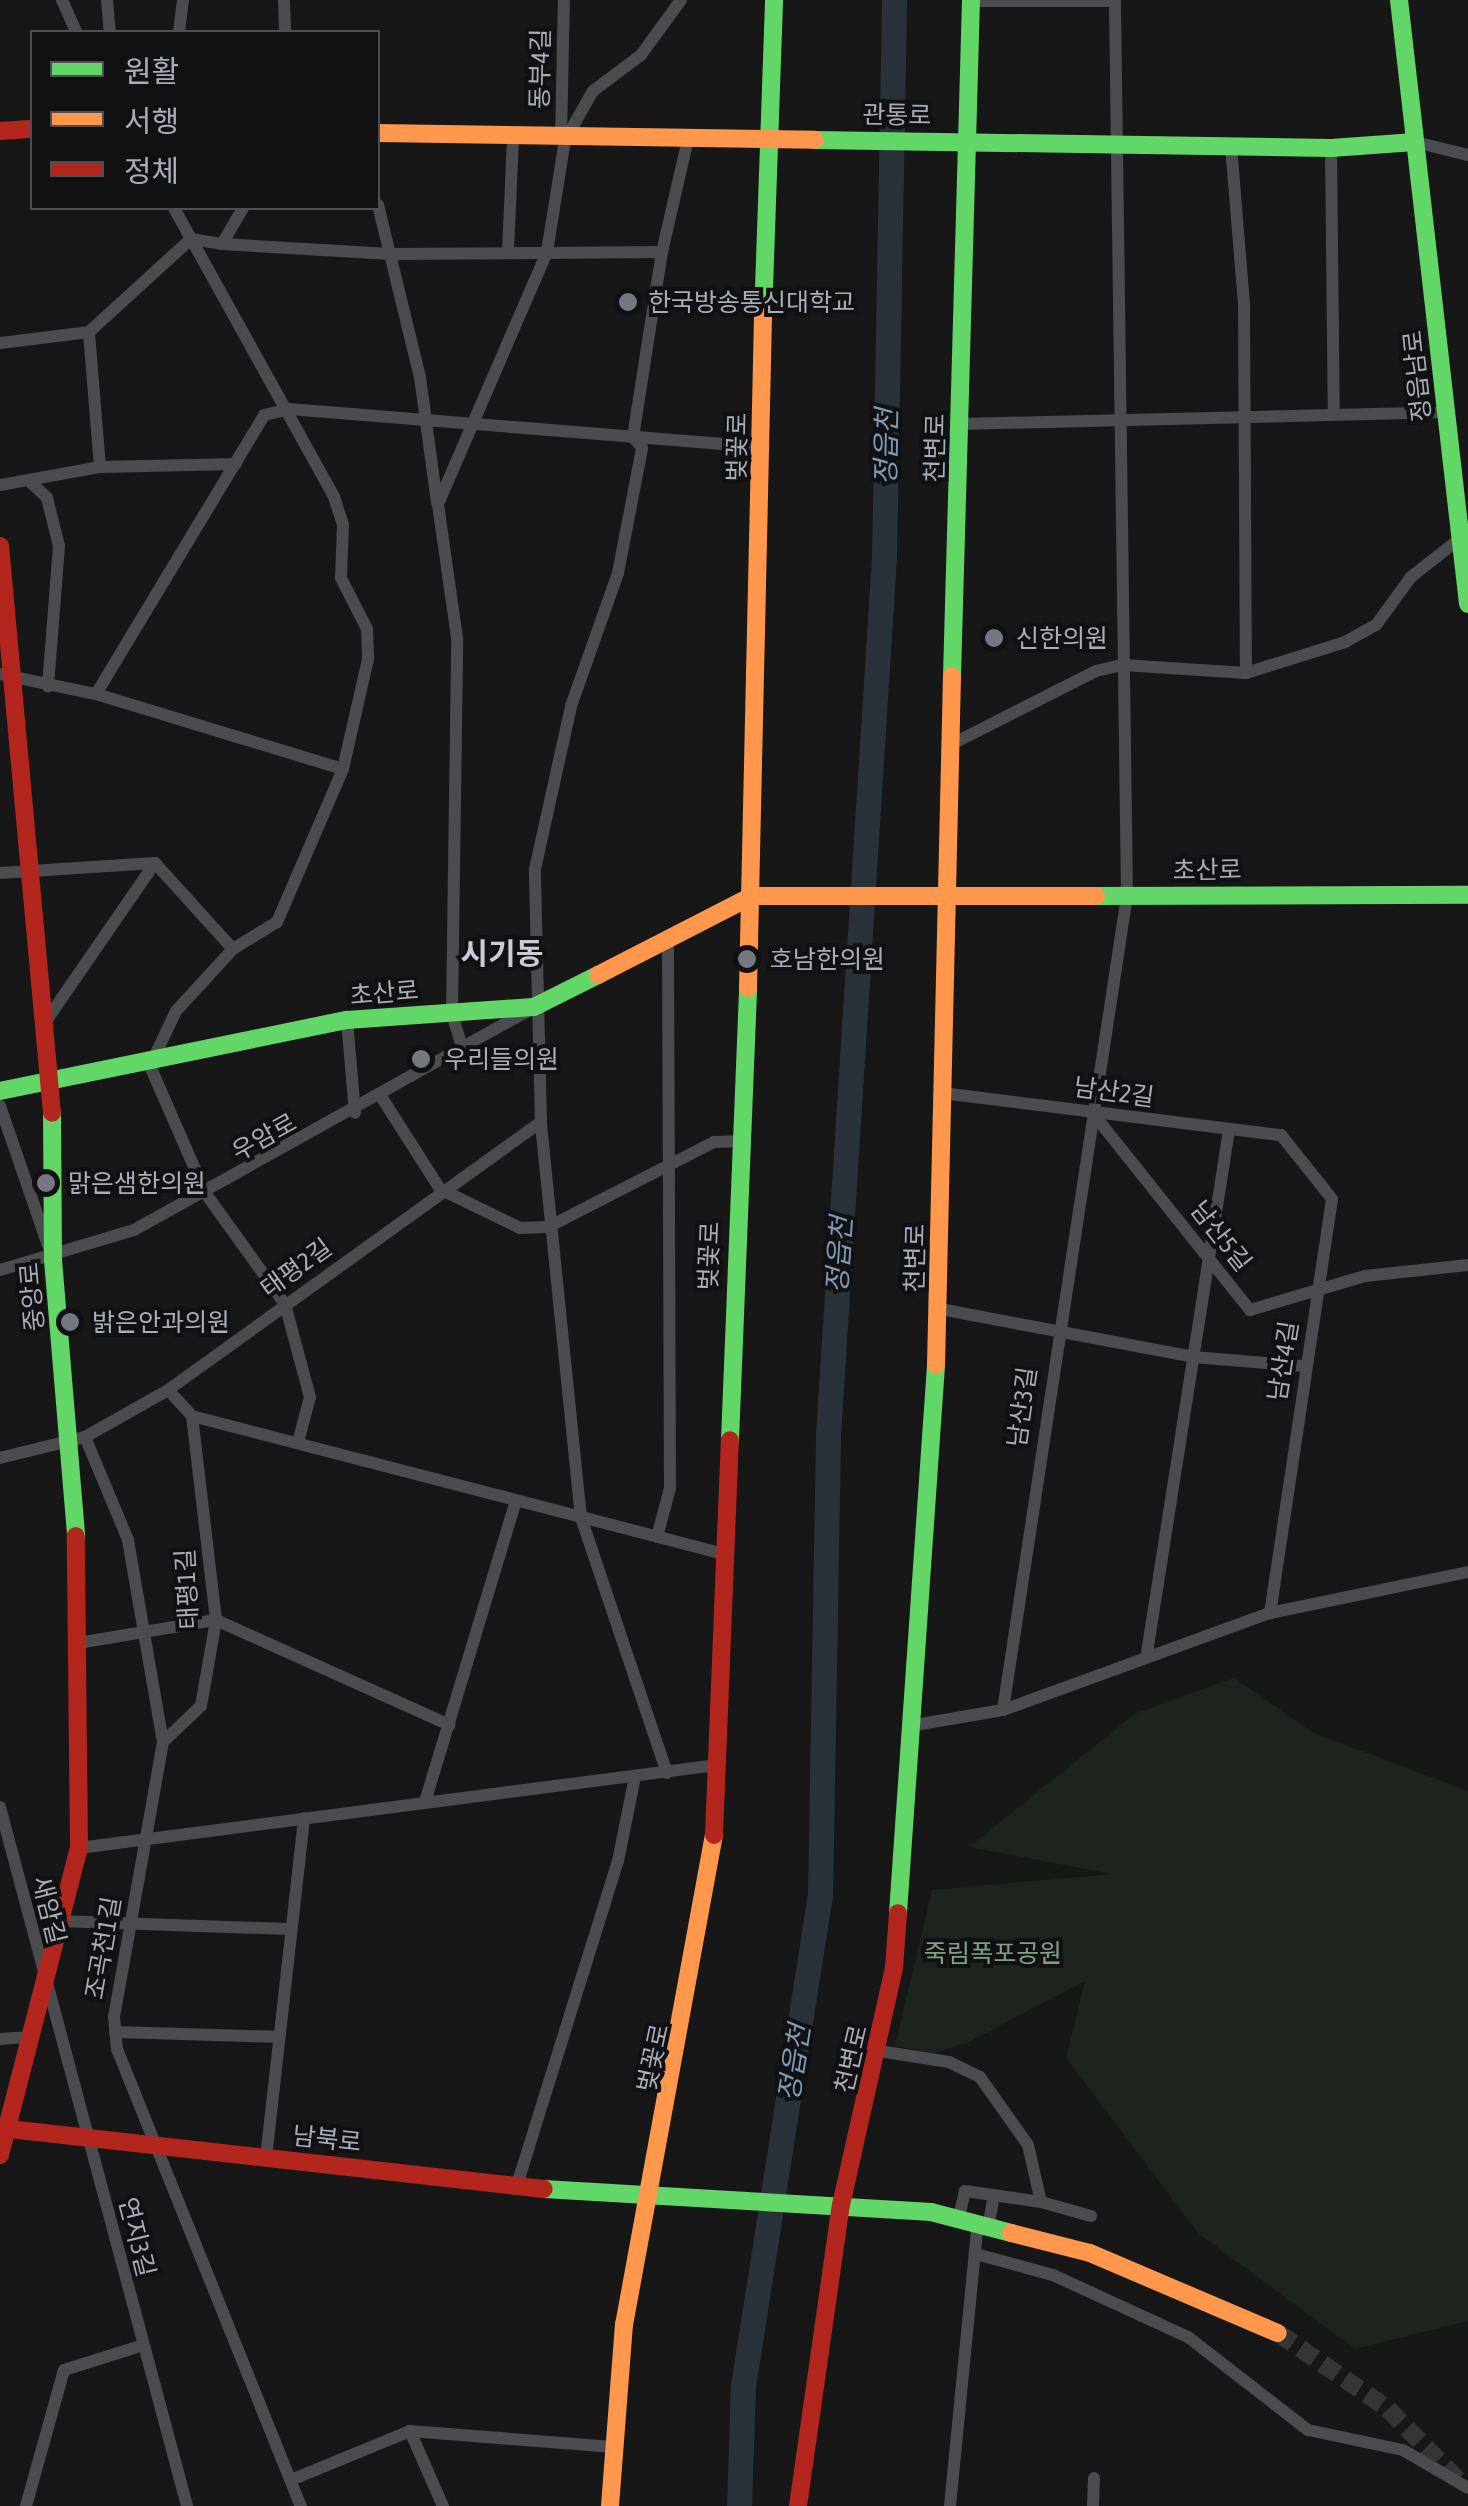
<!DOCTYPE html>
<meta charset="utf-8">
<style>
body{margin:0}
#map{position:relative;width:1468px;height:2506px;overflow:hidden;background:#171717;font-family:"Asap Condensed","Noto Sans KR",sans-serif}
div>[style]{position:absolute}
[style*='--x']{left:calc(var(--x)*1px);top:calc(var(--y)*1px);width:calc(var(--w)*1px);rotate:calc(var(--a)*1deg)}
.green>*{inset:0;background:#1d241e}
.river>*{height:25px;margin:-12.5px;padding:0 12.5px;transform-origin:12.5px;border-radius:12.5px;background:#2a3239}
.secondary-tunnel>*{height:18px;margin-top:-9px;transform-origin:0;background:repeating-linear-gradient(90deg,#343537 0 18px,transparent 0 27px)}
.street>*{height:12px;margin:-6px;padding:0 6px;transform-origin:6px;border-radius:6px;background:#4b4c50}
.fast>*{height:18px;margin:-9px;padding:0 9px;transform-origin:9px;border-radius:9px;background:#63d668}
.slow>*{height:18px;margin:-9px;padding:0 9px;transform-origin:9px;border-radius:9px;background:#ff974d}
.jam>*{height:18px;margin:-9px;padding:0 9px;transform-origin:9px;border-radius:9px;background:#b3261e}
.dots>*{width:28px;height:28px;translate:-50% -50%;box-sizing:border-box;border:5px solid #111113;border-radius:50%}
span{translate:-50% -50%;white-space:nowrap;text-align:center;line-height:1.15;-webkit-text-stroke:8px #111113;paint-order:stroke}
.street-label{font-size:25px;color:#a8adb8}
.poi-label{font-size:25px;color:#a8adb8}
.left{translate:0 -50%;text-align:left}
.park-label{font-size:25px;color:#7fa381}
.water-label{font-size:28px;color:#7f9bb3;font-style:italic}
.quarter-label{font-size:30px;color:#c9ccd4;font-weight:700}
.legend{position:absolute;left:30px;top:30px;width:350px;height:180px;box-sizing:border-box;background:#111113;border:2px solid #4d4f55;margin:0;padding:12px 18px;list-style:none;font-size:30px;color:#a8adb8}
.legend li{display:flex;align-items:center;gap:20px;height:50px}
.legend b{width:50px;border:2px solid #4d4f55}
</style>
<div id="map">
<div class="green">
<div style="clip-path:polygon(1234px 1678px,1314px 1733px,1468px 1791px,1468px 2321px,1355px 2349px,1198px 2233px,1066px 2058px,1085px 1981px,969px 2042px,935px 2053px,895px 2046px,932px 1890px,1112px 1874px,969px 1847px,1136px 1713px)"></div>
</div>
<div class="river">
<div style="--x:739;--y:2506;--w:120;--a:-88.1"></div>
<div style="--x:743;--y:2386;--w:496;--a:-81.1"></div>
<div style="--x:820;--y:1896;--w:461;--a:-89"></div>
<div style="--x:828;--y:1435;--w:879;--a:-86.35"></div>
<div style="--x:884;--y:558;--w:558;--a:-88.97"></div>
</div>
<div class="secondary-tunnel">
<div style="--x:1278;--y:2333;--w:134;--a:34.6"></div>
<div style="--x:1388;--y:2409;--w:108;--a:45.4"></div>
</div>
<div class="street">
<div style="--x:62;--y:0;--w:35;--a:66"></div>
<div style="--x:107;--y:0;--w:32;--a:85"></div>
<div style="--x:284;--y:0;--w:32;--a:88"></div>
<div style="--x:971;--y:1;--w:144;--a:0"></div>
<div style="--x:179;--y:32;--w:32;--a:-83"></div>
<div style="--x:561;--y:138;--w:138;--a:-88.8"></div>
<div style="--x:1415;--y:142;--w:55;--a:13.8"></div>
<div style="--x:1231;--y:146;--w:160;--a:85.3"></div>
<div style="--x:1244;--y:305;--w:368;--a:89.7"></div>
<div style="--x:1331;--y:148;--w:266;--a:89.4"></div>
<div style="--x:378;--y:205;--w:177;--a:76.3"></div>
<div style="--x:420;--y:377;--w:126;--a:82.3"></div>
<div style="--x:174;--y:208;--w:330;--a:61"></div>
<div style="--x:334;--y:497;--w:28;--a:72"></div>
<div style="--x:343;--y:524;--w:54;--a:92.1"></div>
<div style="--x:341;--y:578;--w:57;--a:63"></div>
<div style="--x:367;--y:629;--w:30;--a:88"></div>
<div style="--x:368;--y:659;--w:113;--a:102.8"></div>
<div style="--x:343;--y:769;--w:167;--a:113.3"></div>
<div style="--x:277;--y:922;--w:52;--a:148.5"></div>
<div style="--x:233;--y:949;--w:84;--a:132.6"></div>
<div style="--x:176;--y:1011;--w:61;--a:115.3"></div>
<div style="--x:150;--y:1066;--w:140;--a:66.4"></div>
<div style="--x:206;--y:1194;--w:135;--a:54.3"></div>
<div style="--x:285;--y:1304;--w:96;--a:75"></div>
<div style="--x:310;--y:1397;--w:47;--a:104.9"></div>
<div style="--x:222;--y:244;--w:169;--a:3.4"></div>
<div style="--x:391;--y:254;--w:271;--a:-0.4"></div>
<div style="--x:508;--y:252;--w:114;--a:-87.5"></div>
<div style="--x:0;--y:343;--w:90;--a:-7"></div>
<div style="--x:961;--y:424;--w:486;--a:-1.4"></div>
<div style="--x:100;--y:467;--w:135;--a:-94.7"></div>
<div style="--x:89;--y:332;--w:138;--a:-42.4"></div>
<div style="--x:191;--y:239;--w:31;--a:9"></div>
<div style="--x:222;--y:244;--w:42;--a:-59.7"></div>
<div style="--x:28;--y:480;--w:26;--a:43"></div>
<div style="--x:47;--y:498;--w:49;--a:76"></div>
<div style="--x:59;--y:546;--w:141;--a:94.5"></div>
<div style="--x:0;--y:485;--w:102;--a:-10.2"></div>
<div style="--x:100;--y:467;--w:136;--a:-1.3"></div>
<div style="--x:0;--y:674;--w:98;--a:11.8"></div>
<div style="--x:96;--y:694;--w:258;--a:16.9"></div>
<div style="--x:96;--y:694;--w:326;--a:-58.9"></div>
<div style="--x:264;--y:415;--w:26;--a:-13"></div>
<div style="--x:289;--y:409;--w:476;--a:4.6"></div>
<div style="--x:954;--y:743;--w:159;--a:-26.9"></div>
<div style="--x:1096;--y:671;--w:28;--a:-13"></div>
<div style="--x:1123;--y:665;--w:123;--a:3.7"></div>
<div style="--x:1246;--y:673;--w:104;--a:-17.4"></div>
<div style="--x:1345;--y:642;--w:35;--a:-29"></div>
<div style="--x:1376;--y:625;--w:59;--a:-53.9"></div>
<div style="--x:1411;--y:577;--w:71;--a:-38.2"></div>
<div style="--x:0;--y:873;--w:155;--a:-3.7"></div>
<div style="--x:155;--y:863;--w:116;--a:47.8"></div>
<div style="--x:347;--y:1020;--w:93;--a:85.1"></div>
<div style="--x:46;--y:1021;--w:192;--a:-55.4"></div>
<div style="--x:463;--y:1050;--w:39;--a:-107"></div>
<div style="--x:452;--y:1013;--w:375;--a:-89.2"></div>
<div style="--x:457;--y:638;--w:135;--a:-98.1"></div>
<div style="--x:438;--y:504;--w:275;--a:-66.6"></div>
<div style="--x:547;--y:252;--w:113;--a:-80.9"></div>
<div style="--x:565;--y:140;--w:56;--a:-60.3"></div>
<div style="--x:593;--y:91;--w:60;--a:-36.9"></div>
<div style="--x:641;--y:55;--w:68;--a:-54"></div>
<div style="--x:942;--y:1093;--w:342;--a:7.1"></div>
<div style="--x:1281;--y:1135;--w:82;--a:51.4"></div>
<div style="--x:1332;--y:1199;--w:419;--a:98.5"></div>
<div style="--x:382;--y:1098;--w:108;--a:57.5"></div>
<div style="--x:440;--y:1189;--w:89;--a:26"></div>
<div style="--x:520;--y:1228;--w:28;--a:-2"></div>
<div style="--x:548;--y:1227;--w:186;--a:-27.1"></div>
<div style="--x:714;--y:1142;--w:24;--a:-2"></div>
<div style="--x:0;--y:1106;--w:150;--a:71"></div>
<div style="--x:1091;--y:1111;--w:255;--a:51.4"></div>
<div style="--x:1250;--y:1310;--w:120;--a:-16.5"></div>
<div style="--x:1365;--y:1276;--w:104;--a:-6.1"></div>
<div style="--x:0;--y:1270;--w:140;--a:-16.6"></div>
<div style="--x:134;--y:1230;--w:452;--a:-29.1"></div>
<div style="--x:940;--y:1309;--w:258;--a:10.7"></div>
<div style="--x:1193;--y:1357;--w:110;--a:4.7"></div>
<div style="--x:168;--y:1390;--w:35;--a:47"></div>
<div style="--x:192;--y:1416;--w:550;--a:14.54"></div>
<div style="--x:85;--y:1437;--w:112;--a:67.3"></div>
<div style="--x:128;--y:1540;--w:205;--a:80.2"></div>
<div style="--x:163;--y:1742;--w:278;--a:100.1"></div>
<div style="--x:114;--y:2016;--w:33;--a:85"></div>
<div style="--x:117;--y:2049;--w:493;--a:68.1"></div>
<div style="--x:0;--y:1458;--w:88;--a:-13.9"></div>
<div style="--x:85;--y:1437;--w:95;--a:-29.5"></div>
<div style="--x:168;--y:1390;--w:459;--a:-35.7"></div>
<div style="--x:657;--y:1537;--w:51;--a:-75.1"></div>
<div style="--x:670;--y:1488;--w:552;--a:-90.21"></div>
<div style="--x:78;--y:1643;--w:140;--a:-9.5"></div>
<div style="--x:216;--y:1620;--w:256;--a:24.2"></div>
<div style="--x:1147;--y:1653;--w:529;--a:-81.09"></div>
<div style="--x:1003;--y:1710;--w:823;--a:-81.34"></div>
<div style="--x:1127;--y:896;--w:896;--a:-90.77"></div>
<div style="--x:909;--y:1726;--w:95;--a:-9.7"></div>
<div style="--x:1003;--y:1710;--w:284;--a:-20"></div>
<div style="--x:1270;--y:1613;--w:202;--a:-11.7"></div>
<div style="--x:163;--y:1742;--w:52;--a:-43.5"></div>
<div style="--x:201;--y:1706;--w:87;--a:-80.1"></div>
<div style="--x:216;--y:1620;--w:205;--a:-96.7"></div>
<div style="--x:667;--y:1773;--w:269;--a:-108.6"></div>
<div style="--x:581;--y:1518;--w:398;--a:-95.8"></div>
<div style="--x:541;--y:1122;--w:253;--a:-91.4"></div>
<div style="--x:535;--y:869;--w:167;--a:-77.5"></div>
<div style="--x:571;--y:706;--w:141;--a:-70.5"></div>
<div style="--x:618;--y:573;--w:127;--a:-79.1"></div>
<div style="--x:642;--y:448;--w:14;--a:-129"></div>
<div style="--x:633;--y:437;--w:187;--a:-81.1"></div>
<div style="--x:662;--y:252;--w:116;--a:-77"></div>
<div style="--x:425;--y:1802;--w:315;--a:-73.2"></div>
<div style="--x:0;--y:1807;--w:724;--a:75.02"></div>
<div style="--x:79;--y:1848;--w:642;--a:-7.42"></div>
<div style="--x:59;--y:1921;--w:232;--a:2"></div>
<div style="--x:115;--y:2032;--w:164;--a:1.7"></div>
<div style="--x:0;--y:2039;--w:27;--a:-4"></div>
<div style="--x:879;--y:2051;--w:71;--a:8.9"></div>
<div style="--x:949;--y:2062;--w:34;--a:26"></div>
<div style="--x:980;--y:2077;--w:83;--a:54.8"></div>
<div style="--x:1028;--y:2145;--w:58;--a:77.2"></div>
<div style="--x:1041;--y:2202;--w:77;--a:-171.8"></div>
<div style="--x:965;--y:2191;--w:27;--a:103"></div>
<div style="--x:266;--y:2158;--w:342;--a:-83.6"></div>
<div style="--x:517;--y:2185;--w:339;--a:-72.7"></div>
<div style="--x:618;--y:1861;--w:86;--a:-78.6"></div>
<div style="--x:1041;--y:2202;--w:52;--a:15.6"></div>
<div style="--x:989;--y:2223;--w:28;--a:-80"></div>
<div style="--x:976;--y:2254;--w:80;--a:15.3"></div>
<div style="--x:1053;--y:2275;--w:149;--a:24.7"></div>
<div style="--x:1188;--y:2337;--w:152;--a:37.8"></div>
<div style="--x:1308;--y:2430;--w:97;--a:11.9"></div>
<div style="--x:1403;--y:2450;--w:75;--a:30.3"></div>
<div style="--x:410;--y:2431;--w:82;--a:66.3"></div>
<div style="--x:291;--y:2480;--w:129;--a:-22.4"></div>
<div style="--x:410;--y:2431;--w:204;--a:4.5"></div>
<div style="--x:26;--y:2506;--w:141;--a:-74.4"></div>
<div style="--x:64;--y:2370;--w:80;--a:-17.5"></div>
<div style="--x:950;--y:2506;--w:286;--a:-84.4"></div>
<div style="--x:1093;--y:2506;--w:28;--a:-88"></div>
</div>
<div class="fast">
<div style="--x:1399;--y:0;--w:608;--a:83.48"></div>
<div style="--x:815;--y:140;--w:516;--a:0.89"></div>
<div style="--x:1331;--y:148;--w:84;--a:-4.1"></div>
<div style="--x:763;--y:317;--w:317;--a:-88"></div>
<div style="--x:952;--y:676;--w:676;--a:-88.39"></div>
<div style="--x:1096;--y:896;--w:372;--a:-0.2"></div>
<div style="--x:0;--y:1091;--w:354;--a:-11.6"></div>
<div style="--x:347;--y:1020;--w:187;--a:-4"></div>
<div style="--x:534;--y:1007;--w:72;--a:-26.6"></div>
<div style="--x:52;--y:1113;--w:147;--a:89.6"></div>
<div style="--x:53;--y:1260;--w:277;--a:85.2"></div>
<div style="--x:730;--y:1440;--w:452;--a:-87.7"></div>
<div style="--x:898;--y:1913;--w:549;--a:-86.03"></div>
<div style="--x:544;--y:2189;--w:388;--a:3.4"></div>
<div style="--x:931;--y:2212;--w:83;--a:14.7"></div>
</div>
<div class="slow">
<div style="--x:378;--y:133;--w:437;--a:0.9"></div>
<div style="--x:598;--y:975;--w:173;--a:-27.2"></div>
<div style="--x:752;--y:896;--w:344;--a:0"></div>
<div style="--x:748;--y:988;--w:671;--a:-88.72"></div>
<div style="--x:936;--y:1365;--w:689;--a:-88.67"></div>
<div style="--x:1011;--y:2233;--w:81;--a:14.2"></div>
<div style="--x:1090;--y:2253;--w:204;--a:23.1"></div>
<div style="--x:610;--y:2506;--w:182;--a:-85.6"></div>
<div style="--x:624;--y:2325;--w:498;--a:-79.6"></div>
</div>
<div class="jam">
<div style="--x:0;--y:131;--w:32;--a:-4"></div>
<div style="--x:0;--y:546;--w:569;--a:84.76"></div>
<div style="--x:714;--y:1835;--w:395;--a:-87.7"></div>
<div style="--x:0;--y:2128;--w:547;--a:6.4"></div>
<div style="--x:0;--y:2155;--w:317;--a:-75.6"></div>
<div style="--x:79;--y:1848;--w:312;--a:-90.6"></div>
<div style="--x:798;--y:2506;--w:304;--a:-81.9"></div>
<div style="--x:841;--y:2205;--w:243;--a:-77.4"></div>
<div style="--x:894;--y:1968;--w:55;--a:-85.8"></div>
</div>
<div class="dots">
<div style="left:628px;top:302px;background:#757880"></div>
<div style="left:994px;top:638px;background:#757880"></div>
<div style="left:747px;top:959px;background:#757880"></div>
<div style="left:421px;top:1059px;background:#757880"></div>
<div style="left:46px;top:1183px;background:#757880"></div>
<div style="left:70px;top:1322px;background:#757880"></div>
</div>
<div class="street-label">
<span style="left:540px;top:69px;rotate:-89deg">동부4길</span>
<span style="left:897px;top:115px;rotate:1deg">관통로</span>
<span style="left:1417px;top:376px;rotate:-96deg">정읍남로</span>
<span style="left:737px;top:447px;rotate:-89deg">벚꽃로</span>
<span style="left:935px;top:448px;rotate:-89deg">천변로</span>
<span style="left:1207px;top:870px;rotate:-1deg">초산로</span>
<span style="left:384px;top:993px;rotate:-5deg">초산로</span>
<span style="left:1114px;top:1092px;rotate:8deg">남산2길</span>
<span style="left:264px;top:1137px;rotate:-29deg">우암로</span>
<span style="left:1221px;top:1236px;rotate:52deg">남산5길</span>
<span style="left:709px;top:1256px;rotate:-88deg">벚꽃로</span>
<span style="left:915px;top:1258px;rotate:-89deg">천변로</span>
<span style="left:296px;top:1268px;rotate:-36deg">태평2길</span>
<span style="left:32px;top:1297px;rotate:-95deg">중앙로</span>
<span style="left:1283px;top:1361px;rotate:-81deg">남산4길</span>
<span style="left:1022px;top:1407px;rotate:-82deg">남산3길</span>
<span style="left:187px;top:1589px;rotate:-93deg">태평1길</span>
<span style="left:49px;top:1910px;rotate:76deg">새암길</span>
<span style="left:103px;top:1948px;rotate:-80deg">조곡천1길</span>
<span style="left:653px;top:2058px;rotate:-78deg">벚꽃로</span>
<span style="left:851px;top:2059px;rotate:-77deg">천변로</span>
<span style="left:327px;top:2139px;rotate:6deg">남북로</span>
<span style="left:137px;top:2237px;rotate:76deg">연지3길</span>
</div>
<div class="poi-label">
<span class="left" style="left:648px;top:302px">한국방송통신대학교</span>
<span class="left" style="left:1016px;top:638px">신한의원</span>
<span class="left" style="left:770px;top:959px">호남한의원</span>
<span class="left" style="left:444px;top:1059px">우리들의원</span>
<span class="left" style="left:68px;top:1183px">맑은샘한의원</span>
<span class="left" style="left:92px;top:1322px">밝은안과의원</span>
</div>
<div class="park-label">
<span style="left:993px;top:1953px">죽림폭포공원</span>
</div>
<div class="water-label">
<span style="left:886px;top:447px;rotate:-89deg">정읍천</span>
<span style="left:839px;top:1255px;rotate:-86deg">정읍천</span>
<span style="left:794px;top:2063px;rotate:-81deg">정읍천</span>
</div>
<div class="quarter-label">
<span style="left:502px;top:953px">시기동</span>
</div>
<ul class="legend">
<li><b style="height:12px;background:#63d668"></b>원활</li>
<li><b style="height:12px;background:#ff974d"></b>서행</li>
<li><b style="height:12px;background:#b3261e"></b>정체</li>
</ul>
</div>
